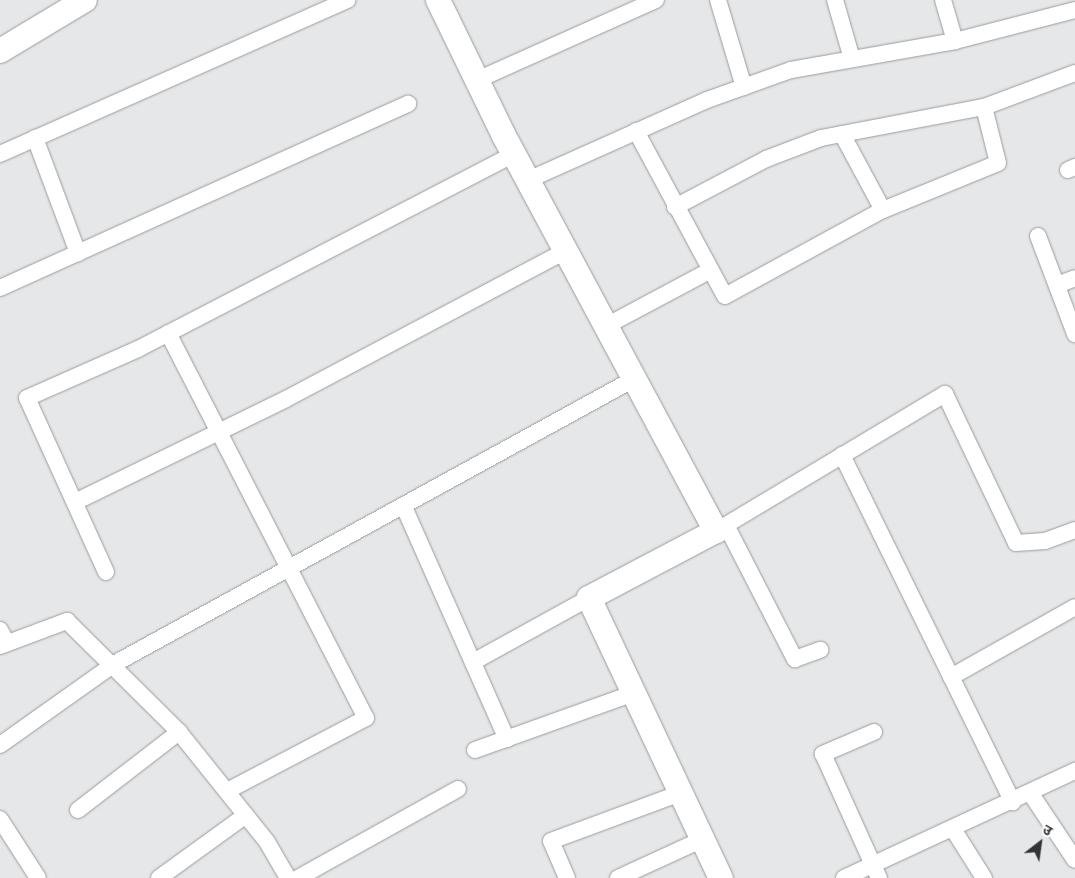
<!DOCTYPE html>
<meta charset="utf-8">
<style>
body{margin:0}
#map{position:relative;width:1075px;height:878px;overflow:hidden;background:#e6e7e8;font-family:"Source Serif 4","Noto Sans Devanagari",serif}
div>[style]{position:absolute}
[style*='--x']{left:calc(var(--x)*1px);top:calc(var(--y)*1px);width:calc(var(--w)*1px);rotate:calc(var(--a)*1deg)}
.roads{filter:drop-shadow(0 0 1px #9a9b9c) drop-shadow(0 0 1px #9a9b9c)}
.street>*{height:16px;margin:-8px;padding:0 8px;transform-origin:8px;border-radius:8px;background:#fff}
.secondary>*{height:24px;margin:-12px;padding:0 12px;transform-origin:12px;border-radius:12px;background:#fff}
span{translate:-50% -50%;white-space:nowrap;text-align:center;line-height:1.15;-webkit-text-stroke:5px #fff;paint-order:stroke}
.north{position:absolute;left:1015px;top:818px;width:50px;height:50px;-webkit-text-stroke:4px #fff;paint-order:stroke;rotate:30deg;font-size:14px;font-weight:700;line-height:20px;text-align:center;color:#343435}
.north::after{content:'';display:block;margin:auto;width:18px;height:22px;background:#343435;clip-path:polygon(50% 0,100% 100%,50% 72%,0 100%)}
</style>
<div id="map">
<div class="roads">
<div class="street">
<div style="--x:718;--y:0;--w:91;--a:73.4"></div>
<div style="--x:835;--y:0;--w:61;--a:73.9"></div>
<div style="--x:943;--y:0;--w:43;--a:73.7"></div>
<div style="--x:477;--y:80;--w:196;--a:-24.1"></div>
<div style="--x:636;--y:131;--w:187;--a:61.7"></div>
<div style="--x:725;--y:296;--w:180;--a:-28.6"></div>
<div style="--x:883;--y:210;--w:124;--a:-22.2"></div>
<div style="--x:998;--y:163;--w:58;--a:-104"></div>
<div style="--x:842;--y:134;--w:86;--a:61.7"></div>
<div style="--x:35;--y:138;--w:123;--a:69.5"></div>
<div style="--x:0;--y:154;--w:380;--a:-23.9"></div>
<div style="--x:1068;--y:170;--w:8;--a:-23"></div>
<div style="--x:528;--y:180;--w:196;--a:-24.1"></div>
<div style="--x:707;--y:100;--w:89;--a:-19.7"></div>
<div style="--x:791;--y:70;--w:167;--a:-10"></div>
<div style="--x:955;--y:41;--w:124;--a:-14.5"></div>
<div style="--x:675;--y:207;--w:103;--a:-27.8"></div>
<div style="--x:766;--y:159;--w:59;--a:-20.9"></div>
<div style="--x:821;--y:138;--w:166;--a:-10.8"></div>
<div style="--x:984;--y:107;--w:97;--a:-20.5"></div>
<div style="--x:1038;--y:236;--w:105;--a:69.3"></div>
<div style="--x:1057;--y:285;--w:19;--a:-21"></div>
<div style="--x:0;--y:288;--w:448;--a:-24.3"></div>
<div style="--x:606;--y:326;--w:117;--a:-28.1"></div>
<div style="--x:168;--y:333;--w:433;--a:62.8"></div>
<div style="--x:366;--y:718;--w:157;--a:152.3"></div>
<div style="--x:842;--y:455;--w:387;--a:63.8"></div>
<div style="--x:75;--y:502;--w:235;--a:-26"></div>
<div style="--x:286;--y:399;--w:317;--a:-27.9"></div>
<div style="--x:404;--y:507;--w:254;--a:66.1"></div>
<div style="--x:726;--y:525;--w:151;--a:62.8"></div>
<div style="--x:795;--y:659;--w:27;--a:-20"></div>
<div style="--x:716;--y:531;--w:267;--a:-30.9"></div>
<div style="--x:945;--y:394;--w:165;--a:64.5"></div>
<div style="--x:1016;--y:543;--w:29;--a:-4"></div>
<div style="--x:1045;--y:541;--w:32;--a:-20"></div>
<div style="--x:106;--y:572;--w:191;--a:-114.4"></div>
<div style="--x:27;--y:398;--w:121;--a:-23.8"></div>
<div style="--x:138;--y:349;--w:424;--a:-27.4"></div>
<div style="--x:0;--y:630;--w:15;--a:62"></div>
<div style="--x:0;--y:646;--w:72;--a:-20.5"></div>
<div style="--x:67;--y:621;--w:158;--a:44.7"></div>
<div style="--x:179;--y:732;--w:141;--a:51.3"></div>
<div style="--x:267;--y:842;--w:42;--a:59.7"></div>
<div style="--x:473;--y:662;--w:132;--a:-28.9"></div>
<div style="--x:951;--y:677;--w:142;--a:-29.4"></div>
<div style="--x:874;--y:732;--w:56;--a:156.7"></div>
<div style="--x:823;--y:754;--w:136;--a:65.7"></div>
<div style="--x:0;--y:745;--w:140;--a:-35.4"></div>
<div style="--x:114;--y:664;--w:593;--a:-28.73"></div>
<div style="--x:475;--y:750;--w:169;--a:-19.7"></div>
<div style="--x:1031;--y:794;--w:79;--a:56.3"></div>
<div style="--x:78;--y:810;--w:128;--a:-37.7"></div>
<div style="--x:0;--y:819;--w:70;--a:57.2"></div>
<div style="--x:953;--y:829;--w:58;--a:57.7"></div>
<div style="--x:159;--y:878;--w:107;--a:-35.9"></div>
<div style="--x:298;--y:878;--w:183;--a:-29.1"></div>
<div style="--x:567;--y:878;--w:40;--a:-113.4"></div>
<div style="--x:551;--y:841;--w:139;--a:-20.3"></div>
<div style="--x:618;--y:878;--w:94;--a:-24.6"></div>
<div style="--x:844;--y:878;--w:255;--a:-24.9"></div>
</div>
<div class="secondary">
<div style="--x:438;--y:0;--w:149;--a:64.1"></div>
<div style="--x:503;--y:134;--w:451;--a:61.8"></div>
<div style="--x:716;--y:531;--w:144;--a:152.2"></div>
<div style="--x:589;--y:598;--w:310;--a:64.8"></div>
<div style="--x:0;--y:51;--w:99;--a:-31"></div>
</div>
</div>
<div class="north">उ</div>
</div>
